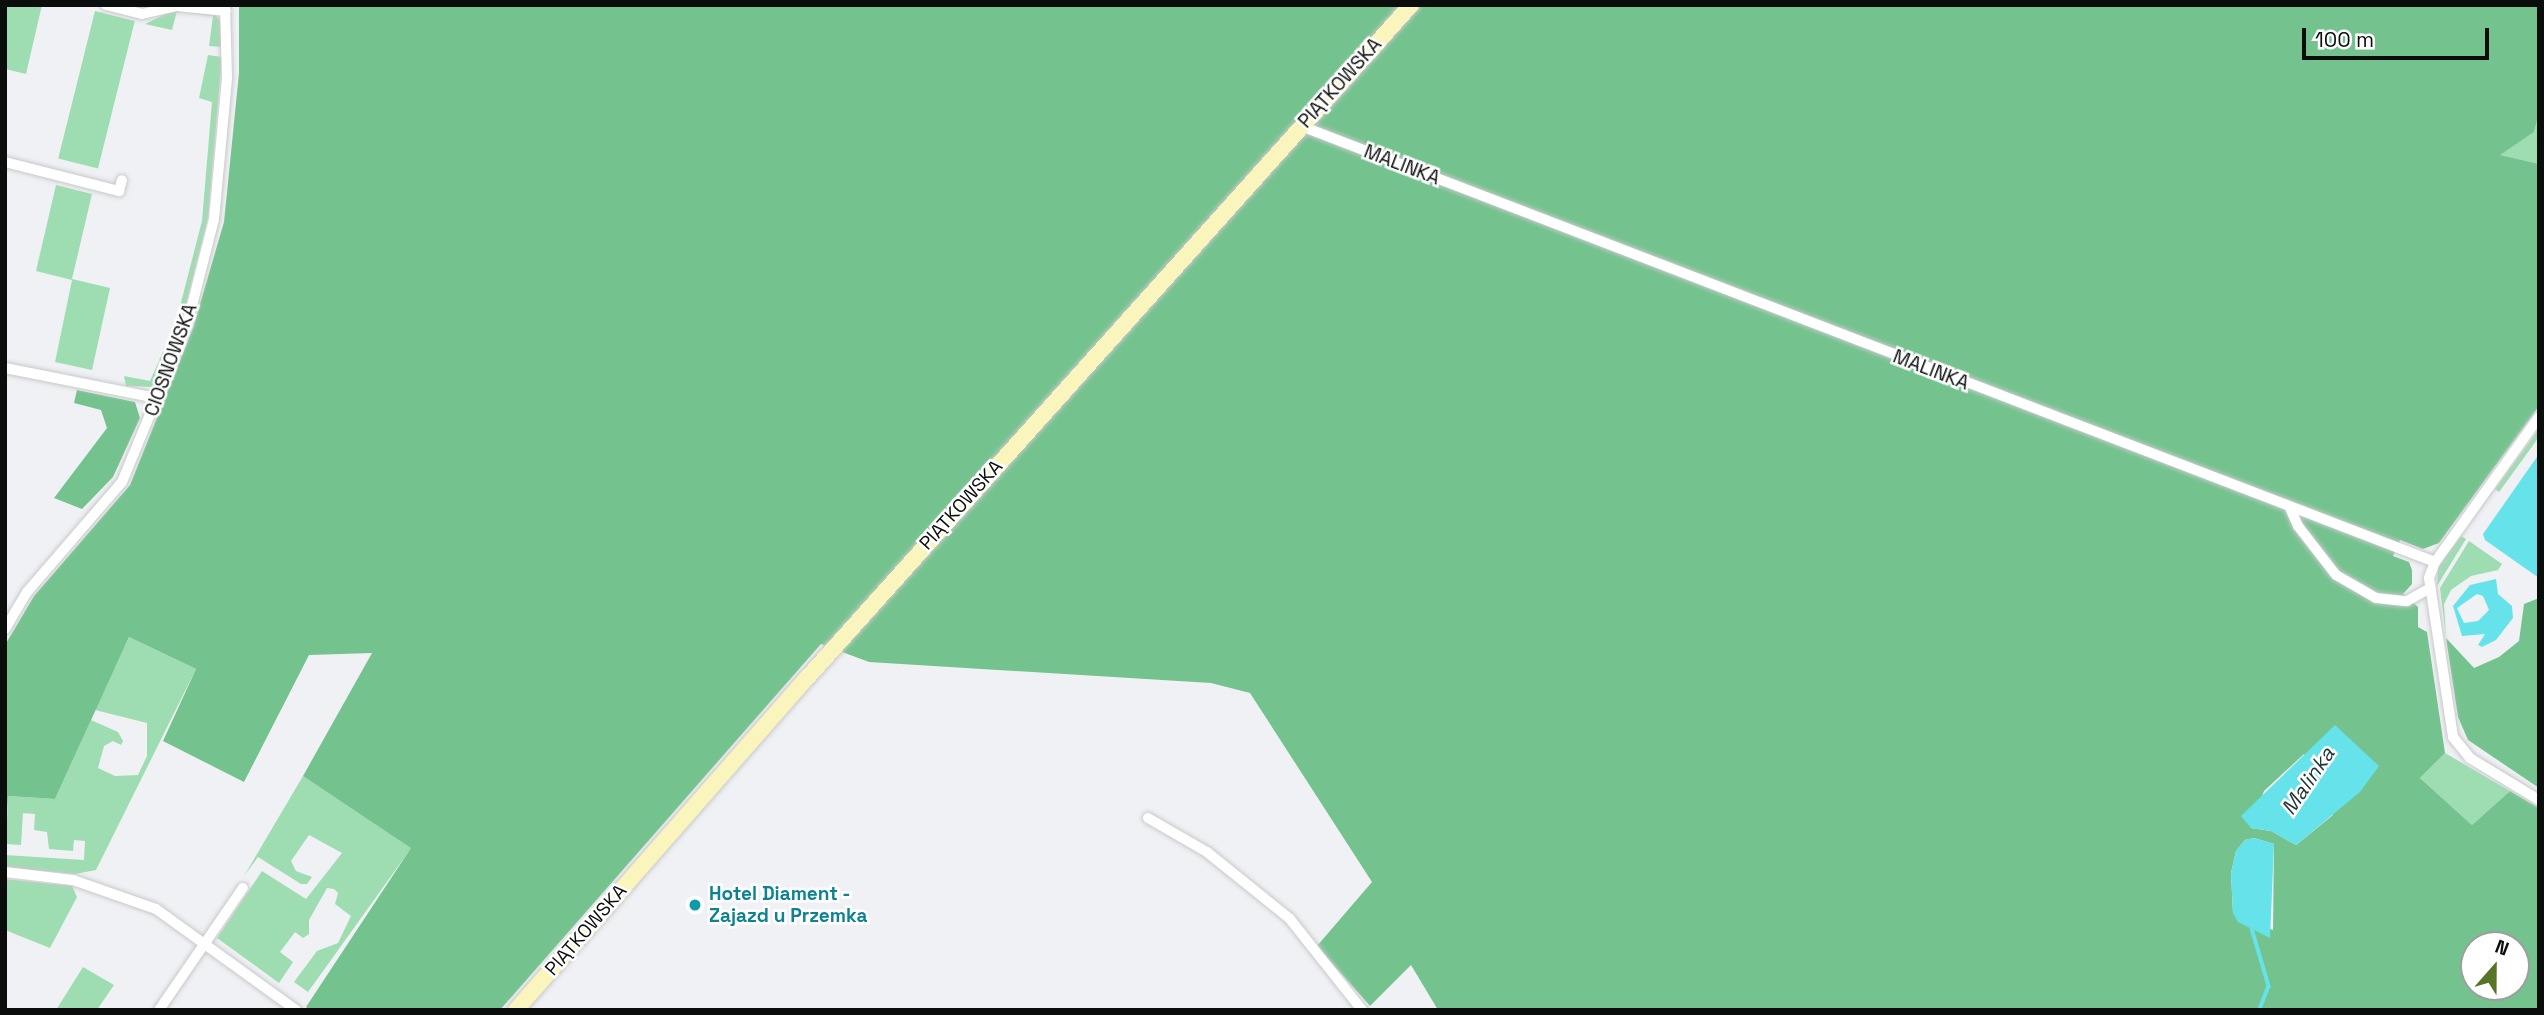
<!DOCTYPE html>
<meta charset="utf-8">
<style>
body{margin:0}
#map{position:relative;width:2544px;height:1015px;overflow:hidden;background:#f0f1f4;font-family:"Space Grotesk",sans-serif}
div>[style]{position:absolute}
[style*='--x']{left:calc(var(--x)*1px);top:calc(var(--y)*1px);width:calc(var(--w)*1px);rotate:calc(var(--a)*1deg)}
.green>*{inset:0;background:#9eddb1;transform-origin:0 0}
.forest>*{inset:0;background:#74c38e}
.water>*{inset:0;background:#66e2ea}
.stream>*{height:3.5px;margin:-1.75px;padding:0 1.75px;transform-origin:1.75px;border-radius:1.75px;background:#66e2ea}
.roads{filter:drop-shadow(0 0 2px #c8c9cb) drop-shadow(0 0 2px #c8c9cb)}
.minor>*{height:10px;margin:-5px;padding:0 5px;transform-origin:5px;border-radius:5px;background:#fff}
.secondary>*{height:16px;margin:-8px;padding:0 8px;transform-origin:8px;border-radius:8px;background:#faf4bd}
.dots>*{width:19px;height:19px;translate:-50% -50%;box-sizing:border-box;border:4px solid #fff;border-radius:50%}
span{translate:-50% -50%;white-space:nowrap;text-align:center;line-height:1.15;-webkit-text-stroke:5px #fff;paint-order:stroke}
.street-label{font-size:19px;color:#0b0c0c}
.culture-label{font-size:19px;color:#0d838f;font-weight:700}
.left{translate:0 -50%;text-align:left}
.water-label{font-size:21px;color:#1c3233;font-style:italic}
.frame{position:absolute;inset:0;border:7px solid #0b0c0c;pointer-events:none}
.north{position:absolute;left:2460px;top:931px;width:70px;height:70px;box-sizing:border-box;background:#fff;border:2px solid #9d9e9e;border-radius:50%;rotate:21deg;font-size:19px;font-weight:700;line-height:28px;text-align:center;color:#0b0c0c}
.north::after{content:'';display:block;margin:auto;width:24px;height:32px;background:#577428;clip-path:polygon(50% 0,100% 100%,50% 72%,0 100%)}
.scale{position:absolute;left:2302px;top:28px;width:187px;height:32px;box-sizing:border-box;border:4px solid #0b0c0c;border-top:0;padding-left:9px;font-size:21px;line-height:24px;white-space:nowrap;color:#0b0c0c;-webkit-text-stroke:5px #fff;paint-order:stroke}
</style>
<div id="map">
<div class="green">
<div style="clip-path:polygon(5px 5px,42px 5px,26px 74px,5px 69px)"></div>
<div style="left:95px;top:11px;width:41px;height:152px;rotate:14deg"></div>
<div style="clip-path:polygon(172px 11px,215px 15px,221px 21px,222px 47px,209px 46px,213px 16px,177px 11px,172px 30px,145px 24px)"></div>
<div style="clip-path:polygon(208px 55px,222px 57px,208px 218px,181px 324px,153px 387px,126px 386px,124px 376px,150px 381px,176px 322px,202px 221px,212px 102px,199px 98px)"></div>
<div style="clip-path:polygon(2539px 113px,2539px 164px,2499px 155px,2534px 132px)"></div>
<div style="clip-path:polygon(56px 185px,92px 194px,72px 279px,110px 288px,92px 370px,55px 362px,72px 280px,36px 271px)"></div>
<div style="clip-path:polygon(2539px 429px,2539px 437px,2499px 492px,2495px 489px)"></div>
<div style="clip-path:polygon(2461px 536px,2466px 539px,2437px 586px,2438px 567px)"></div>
<div style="clip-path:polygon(2469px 541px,2502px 564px,2498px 570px,2471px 576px,2451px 590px,2444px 604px,2446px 637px,2440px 588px)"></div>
<div style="clip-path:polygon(129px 637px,196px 669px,96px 870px,75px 874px,5px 867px,5px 855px,84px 860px,85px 841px,74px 840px,73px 851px,49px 849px,47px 832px,34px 830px,35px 814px,23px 813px,21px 845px,6px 844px,8px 796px,55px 799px,91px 720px,118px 732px,123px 741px,121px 745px,113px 741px,104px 746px,98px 768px,115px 776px,138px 775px,147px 756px,147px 723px,95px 710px)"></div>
<div style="clip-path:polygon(2445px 753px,2510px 791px,2472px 825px,2420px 778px)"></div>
<div style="clip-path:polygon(303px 776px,412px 847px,308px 992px,294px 982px,317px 951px,338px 943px,351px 916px,335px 904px,338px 893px,334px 889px,327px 888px,309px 920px,309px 934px,303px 938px,295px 932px,280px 952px,293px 962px,279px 983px,217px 938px,262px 871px,306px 899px,342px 853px,309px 835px,291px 861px,296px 871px,312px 877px,307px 884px,301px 884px,258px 857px,244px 876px)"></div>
<div style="clip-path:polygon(5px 879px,72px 886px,77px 897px,50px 948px,5px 930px)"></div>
<div style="clip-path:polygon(83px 967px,114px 985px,97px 1010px,56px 1010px)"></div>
</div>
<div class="forest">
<div style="clip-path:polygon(evenodd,239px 5px,2539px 5px,2539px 113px,2534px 132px,2500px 155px,2539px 164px,2539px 406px,2439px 543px,2423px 549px,2400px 540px,2393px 556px,2409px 562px,2412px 570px,2412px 584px,2403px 594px,2418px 607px,2418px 627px,2427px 632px,2445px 753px,2420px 778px,2472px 825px,2510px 791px,2539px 808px,2539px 1010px,1438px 1010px,1411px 965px,1370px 1006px,1317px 946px,1372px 882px,1250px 693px,1211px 683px,869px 662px,821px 644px,500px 1010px,310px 1010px,306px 1007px,411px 848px,303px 776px,372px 653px,309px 655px,244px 782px,163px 741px,196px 669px,129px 637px,55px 799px,8px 796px,5px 844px,5px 645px,34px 596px,130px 485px,193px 328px,224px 222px,239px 73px,239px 5px,2304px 754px,2333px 815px,2296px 845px,2271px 831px,2251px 828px,2264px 791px,2304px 754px,239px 5px,2254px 838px,2274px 844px,2273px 930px,2233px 913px,2231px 873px,2236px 851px,2245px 840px,2254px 838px,239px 5px,2474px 945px,2516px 945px,2516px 987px,2474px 987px,2474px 945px)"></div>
<div style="clip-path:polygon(77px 390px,135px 402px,140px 418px,113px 477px,82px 509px,54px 498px,107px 428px,101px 410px,74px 403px)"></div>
<div style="clip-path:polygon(2539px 598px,2539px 788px,2468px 740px,2458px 717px,2446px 638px,2474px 668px,2499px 657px,2519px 641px,2524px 604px)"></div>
</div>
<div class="water">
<div style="clip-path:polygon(2539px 454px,2539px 578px,2485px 540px,2483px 534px)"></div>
<div style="clip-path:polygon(evenodd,2496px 579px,2498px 594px,2512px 606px,2513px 618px,2496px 640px,2482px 647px,2478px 645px,2485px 634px,2462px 636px,2453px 606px,2470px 585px,2496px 579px,2477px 594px,2483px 596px,2489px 610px,2478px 621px,2464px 623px,2457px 608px,2477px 594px)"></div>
<div style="clip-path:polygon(2335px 725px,2379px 766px,2360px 792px,2296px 845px,2271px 831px,2251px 828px,2241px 816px)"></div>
<div style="clip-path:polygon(2254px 838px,2274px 844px,2270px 938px,2238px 922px,2233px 913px,2231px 873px,2236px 851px,2245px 840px)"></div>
</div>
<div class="stream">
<div style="--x:2251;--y:925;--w:64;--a:73.6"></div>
<div style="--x:2269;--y:986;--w:26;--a:111"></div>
</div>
<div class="roads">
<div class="minor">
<div style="--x:106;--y:5;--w:37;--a:14"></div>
<div style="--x:142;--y:14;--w:36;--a:-13"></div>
<div style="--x:177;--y:6;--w:49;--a:5.8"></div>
<div style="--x:1301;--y:126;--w:1215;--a:21.03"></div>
<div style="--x:5;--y:162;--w:118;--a:14.3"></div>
<div style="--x:119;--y:191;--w:11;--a:-75"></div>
<div style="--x:5;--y:368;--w:155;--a:11.2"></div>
<div style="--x:2539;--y:417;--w:178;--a:125.6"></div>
<div style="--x:2435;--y:562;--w:17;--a:111"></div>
<div style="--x:2429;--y:578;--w:161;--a:81.4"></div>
<div style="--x:2453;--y:737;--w:27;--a:51"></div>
<div style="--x:2470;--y:758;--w:81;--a:31.3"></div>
<div style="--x:2290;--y:508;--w:20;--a:66"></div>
<div style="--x:2298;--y:526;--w:62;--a:52.2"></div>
<div style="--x:2336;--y:575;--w:46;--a:29.9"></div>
<div style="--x:2376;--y:598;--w:31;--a:6"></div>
<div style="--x:2407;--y:601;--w:26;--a:-29"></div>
<div style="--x:5;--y:629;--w:43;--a:-59.3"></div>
<div style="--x:27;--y:592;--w:145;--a:-49.2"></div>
<div style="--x:122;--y:482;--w:170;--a:-67.5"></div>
<div style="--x:187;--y:325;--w:109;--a:-75.7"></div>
<div style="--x:214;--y:219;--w:142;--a:-84.7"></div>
<div style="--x:227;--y:78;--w:73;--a:-91.6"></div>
<div style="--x:1148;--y:818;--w:68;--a:30"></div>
<div style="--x:1207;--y:852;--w:107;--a:38.9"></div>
<div style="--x:1290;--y:919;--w:116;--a:51.6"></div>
<div style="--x:5;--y:872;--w:68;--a:6.7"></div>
<div style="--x:73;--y:880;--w:88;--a:19.3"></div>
<div style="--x:156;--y:909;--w:173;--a:35.8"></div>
<div style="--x:159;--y:1010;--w:148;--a:-55.5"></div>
</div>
<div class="secondary">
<div style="--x:516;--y:1010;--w:443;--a:-48.8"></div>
<div style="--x:808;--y:677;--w:903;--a:-48.1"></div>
</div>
</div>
<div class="dots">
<div style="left:695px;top:905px;background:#0f9aa8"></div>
</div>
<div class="street-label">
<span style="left:1340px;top:83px;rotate:-48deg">PIĄTKOWSKA</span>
<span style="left:1402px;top:165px;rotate:21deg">MALINKA</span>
<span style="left:171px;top:360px;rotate:-70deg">CIOSNOWSKA</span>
<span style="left:1931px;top:370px;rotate:21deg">MALINKA</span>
<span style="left:961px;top:505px;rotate:-48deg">PIĄTKOWSKA</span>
<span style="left:586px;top:930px;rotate:-49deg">PIĄTKOWSKA</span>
</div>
<div class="culture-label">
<span class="left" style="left:709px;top:905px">Hotel Diament -<br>Zajazd u Przemka</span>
</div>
<div class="water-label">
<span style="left:2308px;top:781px;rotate:-56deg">Malinka</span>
</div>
<div class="frame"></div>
<div class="north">N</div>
<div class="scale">100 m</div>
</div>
